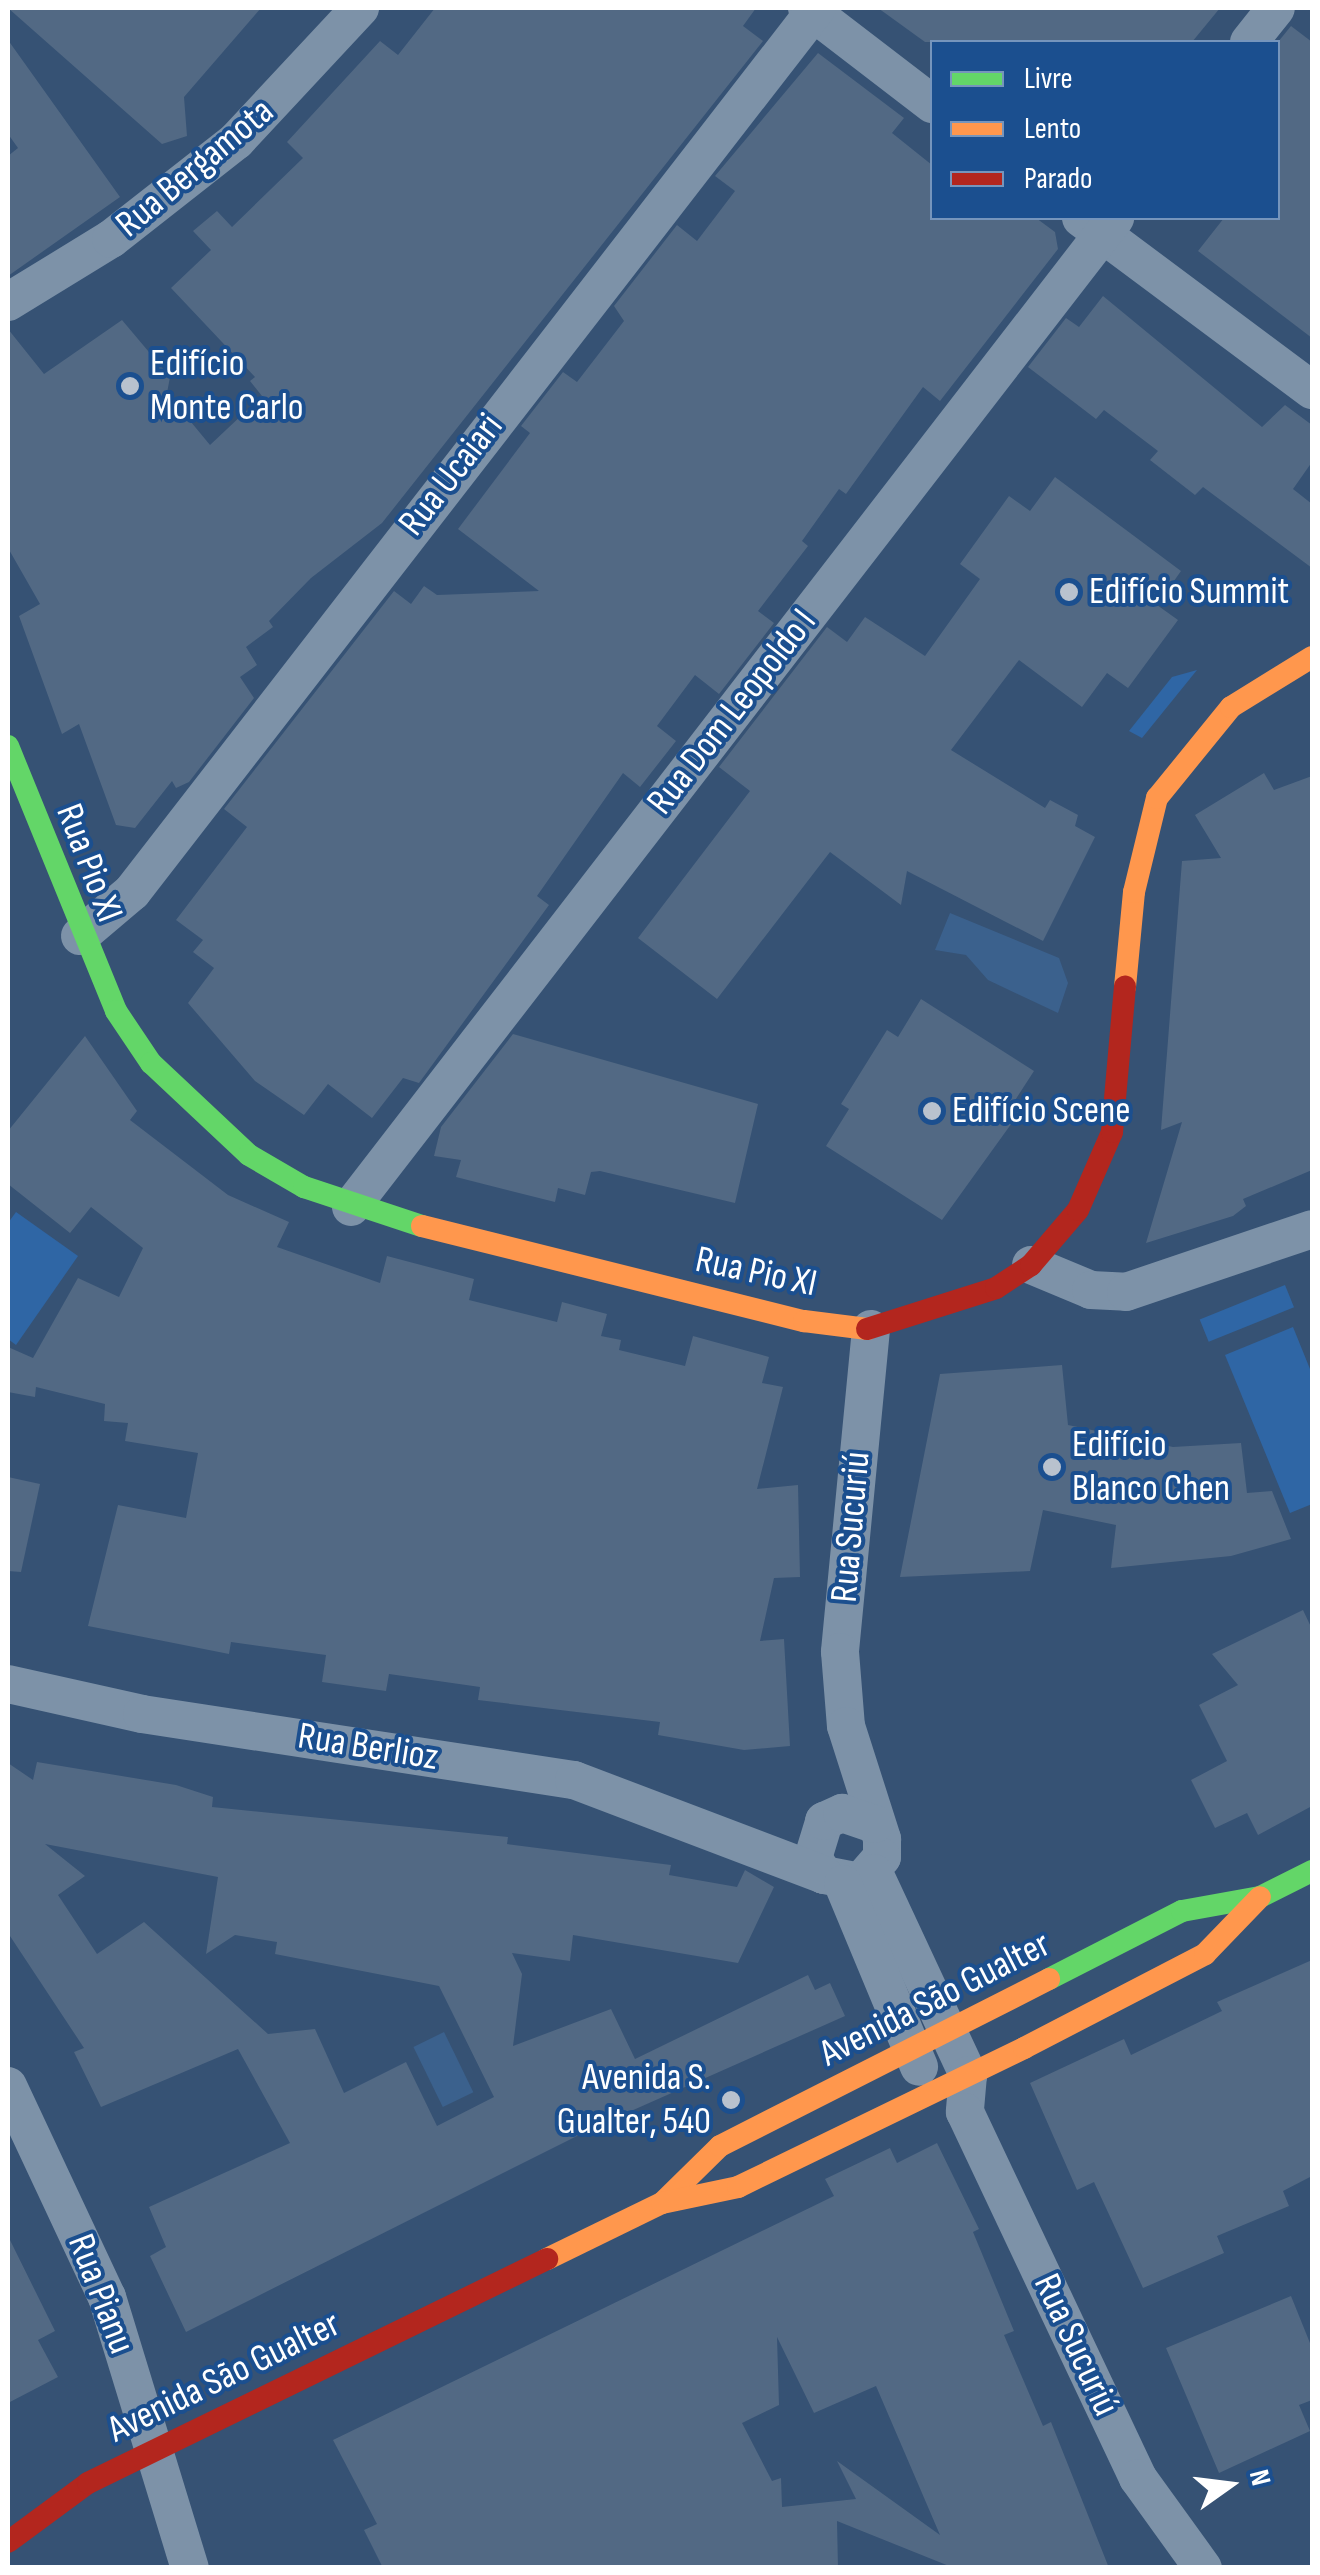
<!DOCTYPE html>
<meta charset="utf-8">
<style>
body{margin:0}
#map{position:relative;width:1320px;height:2575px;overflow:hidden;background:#365274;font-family:"Sofia Sans Condensed",sans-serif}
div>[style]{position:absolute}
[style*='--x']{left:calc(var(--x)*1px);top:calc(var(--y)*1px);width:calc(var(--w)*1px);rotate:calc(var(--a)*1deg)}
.green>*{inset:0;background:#2f66a5;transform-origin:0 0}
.water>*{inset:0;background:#3b618d;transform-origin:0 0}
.building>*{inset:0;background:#526984}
.street>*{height:38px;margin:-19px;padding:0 19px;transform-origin:19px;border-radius:19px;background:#7d92a8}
.fast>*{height:22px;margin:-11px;padding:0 11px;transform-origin:11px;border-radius:11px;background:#63d668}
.slow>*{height:22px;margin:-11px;padding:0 11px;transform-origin:11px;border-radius:11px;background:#ff974d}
.jam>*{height:22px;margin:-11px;padding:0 11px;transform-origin:11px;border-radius:11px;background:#b3261e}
.dots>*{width:28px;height:28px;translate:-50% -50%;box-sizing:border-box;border:5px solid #1b4f8f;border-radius:50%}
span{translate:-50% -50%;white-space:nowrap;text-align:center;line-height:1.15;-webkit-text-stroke:8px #1b4f8f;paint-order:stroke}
.street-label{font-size:38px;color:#fff}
.poi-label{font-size:38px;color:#fff}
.left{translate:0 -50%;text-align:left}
.right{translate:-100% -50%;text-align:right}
.frame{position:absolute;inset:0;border:10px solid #fff;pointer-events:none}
.legend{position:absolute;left:930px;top:40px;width:350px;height:180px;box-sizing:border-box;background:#1b4f8f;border:2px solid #7695bc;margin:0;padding:12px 18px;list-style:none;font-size:30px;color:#fff}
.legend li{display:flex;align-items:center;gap:20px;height:50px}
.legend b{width:50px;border:2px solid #7695bc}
.north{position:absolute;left:1180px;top:2435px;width:100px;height:100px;-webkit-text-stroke:8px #1b4f8f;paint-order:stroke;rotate:76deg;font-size:28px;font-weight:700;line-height:40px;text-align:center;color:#fff}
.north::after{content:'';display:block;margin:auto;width:35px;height:45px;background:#fff;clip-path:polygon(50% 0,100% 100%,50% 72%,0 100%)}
</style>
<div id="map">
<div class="green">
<div style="clip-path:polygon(1197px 670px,1142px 738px,1129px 731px,1172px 677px)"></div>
<div style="clip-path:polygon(16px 1212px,78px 1256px,16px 1345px,8px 1339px,8px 1223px)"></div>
<div style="left:1285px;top:1285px;width:24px;height:92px;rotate:68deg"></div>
<div style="clip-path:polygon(1293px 1327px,1312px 1374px,1312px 1504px,1290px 1513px,1225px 1355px)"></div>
</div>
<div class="water">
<div style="clip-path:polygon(950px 913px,1059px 958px,1068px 983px,1058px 1013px,988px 980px,966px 955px,935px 950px)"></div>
<div style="left:444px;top:2032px;width:67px;height:34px;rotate:64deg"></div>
</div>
<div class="building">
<div style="clip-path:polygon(8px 8px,261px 8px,184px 97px,187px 136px,162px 144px)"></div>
<div style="clip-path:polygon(435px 8px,756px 8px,743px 26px,763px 41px,382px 523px,311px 578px,269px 621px,273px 627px,246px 647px,257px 665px,240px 677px,254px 698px,189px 782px,176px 788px,172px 781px,135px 828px,116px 825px,79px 724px,62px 734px,19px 616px,40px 604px,8px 548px,8px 329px,44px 374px,122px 320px,170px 377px,167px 393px,210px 445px,262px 396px,250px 381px,255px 377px,171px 288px,211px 250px,193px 231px,217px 211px,232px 227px,303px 158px,287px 142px,380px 41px,398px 55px)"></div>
<div style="clip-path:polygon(878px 8px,1220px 8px,1192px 42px,925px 42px)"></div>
<div style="clip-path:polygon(1291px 26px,1312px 42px,1312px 338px,1198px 251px,1224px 218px,1278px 218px,1278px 42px)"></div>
<div style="clip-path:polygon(8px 40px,120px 197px,8px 276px,8px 156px,18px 148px,8px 134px)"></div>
<div style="clip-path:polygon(818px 53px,904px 118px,892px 133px,932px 165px,932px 218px,1036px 218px,1055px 232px,1058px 249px,940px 401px,923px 387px,846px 494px,839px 489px,802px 541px,808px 546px,758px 611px,774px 623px,719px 694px,695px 675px,657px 726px,676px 741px,640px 787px,623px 773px,537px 896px,549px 905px,419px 1083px,403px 1078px,372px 1118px,328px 1084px,304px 1115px,255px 1081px,188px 1003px,214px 968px,193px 952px,203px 940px,176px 920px,247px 827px,224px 809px,394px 591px,411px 604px,424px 586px,437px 595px,539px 591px,458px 529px,530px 433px,521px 426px,563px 372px,577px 382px,624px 321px,614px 306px,677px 225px,697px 241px,735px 191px,715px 176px)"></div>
<div style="clip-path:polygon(1103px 296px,1262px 427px,1285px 405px,1312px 425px,1312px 462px,1293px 489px,1312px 504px,1312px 568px,1203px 487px,1195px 495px,1150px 460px,1158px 451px,1104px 410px,1096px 419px,1028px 367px,1066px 318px,1079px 327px)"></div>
<div style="clip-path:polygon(1055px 477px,1181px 571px,1157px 605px,1178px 620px,1128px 688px,1107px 673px,1082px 707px,1019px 660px,951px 750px,1045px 808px,1050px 800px,1078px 815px,1075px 826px,1095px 837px,1043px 941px,907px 871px,901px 905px,830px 852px,717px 999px,638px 938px,750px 791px,719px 767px,827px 627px,847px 642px,865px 617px,925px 656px,980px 579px,960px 564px,1009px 496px,1030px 511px)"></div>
<div style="clip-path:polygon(1264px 773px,1274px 790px,1312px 776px,1312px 1170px,1243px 1199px,1246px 1206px,1233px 1216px,1146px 1243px,1182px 1122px,1161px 1130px,1182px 861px,1221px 858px,1195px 815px)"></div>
<div style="clip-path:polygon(921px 999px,1034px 1071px,1010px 1108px,1019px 1113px,942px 1220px,826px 1146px,849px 1109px,841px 1104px,887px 1030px,898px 1037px)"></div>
<div style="clip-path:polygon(513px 1034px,758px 1104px,735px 1203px,600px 1171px,591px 1172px,585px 1195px,558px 1188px,555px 1202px,456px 1177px,461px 1160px,434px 1156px,441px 1127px)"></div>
<div style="clip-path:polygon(85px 1036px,137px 1111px,130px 1120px,228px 1195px,289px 1222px,277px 1247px,380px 1283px,387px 1256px,474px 1279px,469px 1300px,557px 1322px,562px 1302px,607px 1314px,601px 1336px,621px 1340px,619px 1350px,685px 1366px,693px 1336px,769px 1357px,762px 1383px,783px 1387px,757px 1489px,798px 1485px,800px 1577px,774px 1578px,760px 1641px,784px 1639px,790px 1746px,744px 1750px,658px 1735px,660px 1722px,478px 1700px,480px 1687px,389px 1674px,386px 1691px,322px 1682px,326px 1655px,231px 1642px,229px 1654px,88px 1626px,118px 1505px,186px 1518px,198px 1453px,125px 1441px,128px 1423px,104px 1421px,105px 1404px,36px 1387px,35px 1397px,8px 1392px,8px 1347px,33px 1358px,78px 1278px,119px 1297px,143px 1248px,91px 1207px,70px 1233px,8px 1184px,8px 1131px)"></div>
<div style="clip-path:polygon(1062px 1365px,1068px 1425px,1173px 1447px,1241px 1443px,1247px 1493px,1272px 1491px,1291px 1539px,1231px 1556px,1111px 1568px,1116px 1525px,1043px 1510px,1030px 1571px,900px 1577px,940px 1374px)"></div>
<div style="clip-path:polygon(8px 1477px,40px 1484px,21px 1572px,8px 1571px)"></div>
<div style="clip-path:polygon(1303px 1610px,1312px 1629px,1312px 1806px,1258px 1835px,1247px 1813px,1215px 1828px,1191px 1780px,1227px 1761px,1199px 1705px,1238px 1685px,1212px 1654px)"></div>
<div style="clip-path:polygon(evenodd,37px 1762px,176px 1785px,213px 1797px,212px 1807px,508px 1837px,507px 1844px,671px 1865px,669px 1875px,737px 1887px,745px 1870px,774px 1887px,738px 1963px,573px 1935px,570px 1961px,512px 1953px,522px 1974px,513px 2046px,611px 2009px,635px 2059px,808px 1975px,815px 1990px,830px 1983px,845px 2016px,595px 2127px,186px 2332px,150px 2256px,166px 2247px,149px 2207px,290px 2143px,238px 2049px,101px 2107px,74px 2052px,84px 2048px,8px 1933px,8px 1763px,33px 1780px,37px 1762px,45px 1844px,218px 1877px,206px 1954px,235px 1935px,277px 1942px,275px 1954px,439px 1986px,494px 2097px,437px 2126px,406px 2062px,344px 2093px,315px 2029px,268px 2034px,144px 1922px,97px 1954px,58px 1895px,85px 1876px,45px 1844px)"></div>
<div style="clip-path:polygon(1312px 1960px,1312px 2176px,1283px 2191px,1289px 2206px,1217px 2236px,1224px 2253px,1143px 2288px,1094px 2182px,1077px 2190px,1030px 2083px,1124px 2039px,1131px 2055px,1222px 2011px,1217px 2002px)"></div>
<div style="clip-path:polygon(evenodd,937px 2143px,979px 2229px,973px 2232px,1014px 2331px,1004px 2335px,1043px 2426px,1051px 2422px,1109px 2568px,954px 2568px,837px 2521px,838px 2568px,383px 2568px,364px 2530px,377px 2524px,333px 2440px,834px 2196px,825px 2179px,890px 2148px,897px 2163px,937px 2143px,777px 2337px,814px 2413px,876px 2386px,940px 2535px,837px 2461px,856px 2499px,782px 2507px,781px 2478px,772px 2481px,742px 2423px,779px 2405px,777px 2337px)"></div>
<div style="clip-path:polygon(8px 2236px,55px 2331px,38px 2340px,58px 2377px,8px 2403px)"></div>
<div style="clip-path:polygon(1291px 2296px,1312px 2348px,1312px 2400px,1299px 2405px,1310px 2431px,1219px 2473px,1166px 2348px)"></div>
</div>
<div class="street">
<div style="--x:807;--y:8;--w:158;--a:37.5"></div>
<div style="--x:1249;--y:42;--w:43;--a:-51.5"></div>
<div style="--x:1081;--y:218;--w:288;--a:36.7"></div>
<div style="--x:8;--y:302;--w:121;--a:-31.5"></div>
<div style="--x:111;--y:239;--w:159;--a:-38.1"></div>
<div style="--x:236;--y:141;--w:182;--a:-47"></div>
<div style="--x:80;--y:936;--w:68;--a:-40.2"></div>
<div style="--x:132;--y:892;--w:1118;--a:-52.23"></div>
<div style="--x:351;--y:1207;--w:1250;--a:-52.31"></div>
<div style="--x:1031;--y:1265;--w:65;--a:22.6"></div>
<div style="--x:1091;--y:1290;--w:35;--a:3"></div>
<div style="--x:1126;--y:1292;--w:196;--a:-18.7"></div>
<div style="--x:871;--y:1329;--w:324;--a:95.5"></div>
<div style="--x:840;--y:1652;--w:74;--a:85.4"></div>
<div style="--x:846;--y:1726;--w:119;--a:72.3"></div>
<div style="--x:882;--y:1839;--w:18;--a:90"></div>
<div style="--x:882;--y:1857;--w:33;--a:131"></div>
<div style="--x:860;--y:1882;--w:37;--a:-169"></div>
<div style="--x:824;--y:1875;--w:20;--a:-123"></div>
<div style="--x:813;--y:1858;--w:39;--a:-73"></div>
<div style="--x:824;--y:1821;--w:20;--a:-24"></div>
<div style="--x:842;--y:1813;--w:34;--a:19"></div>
<div style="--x:8;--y:1684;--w:137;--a:12.6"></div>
<div style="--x:142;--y:1714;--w:437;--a:8.7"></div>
<div style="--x:574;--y:1780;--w:267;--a:20.8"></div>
<div style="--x:874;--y:1873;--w:223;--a:65"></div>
<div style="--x:968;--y:2075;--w:37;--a:95"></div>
<div style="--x:965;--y:2112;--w:405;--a:64.7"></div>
<div style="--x:1138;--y:2478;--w:111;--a:54.2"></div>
<div style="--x:843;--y:1884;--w:198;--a:67.4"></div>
<div style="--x:8;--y:2086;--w:233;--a:64.9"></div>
<div style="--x:107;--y:2297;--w:283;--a:73"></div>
</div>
<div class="fast">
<div style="--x:8;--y:746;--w:286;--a:67.8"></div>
<div style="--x:116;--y:1011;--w:63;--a:56.1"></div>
<div style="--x:151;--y:1063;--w:134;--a:43.2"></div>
<div style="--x:249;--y:1155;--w:64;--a:30.2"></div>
<div style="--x:304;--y:1187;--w:124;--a:18.3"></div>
<div style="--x:1049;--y:1979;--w:149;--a:-27.1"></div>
<div style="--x:1182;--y:1911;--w:79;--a:-10.2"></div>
<div style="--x:1260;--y:1897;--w:58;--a:-26.6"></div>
</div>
<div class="slow">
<div style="--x:1125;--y:987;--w:95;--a:-84.6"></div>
<div style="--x:1134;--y:892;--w:97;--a:-76.3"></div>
<div style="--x:1157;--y:798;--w:117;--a:-50.9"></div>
<div style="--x:1231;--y:707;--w:95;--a:-31.7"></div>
<div style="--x:422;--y:1226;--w:394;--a:14"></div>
<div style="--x:804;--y:1321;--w:64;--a:7.2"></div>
<div style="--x:662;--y:2203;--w:81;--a:-44.5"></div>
<div style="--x:720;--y:2146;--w:369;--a:-26.9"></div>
<div style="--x:547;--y:2259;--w:128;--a:-26"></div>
<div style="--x:662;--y:2203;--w:78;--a:-11.9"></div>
<div style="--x:738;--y:2187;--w:318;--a:-25.9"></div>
<div style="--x:1024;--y:2048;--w:204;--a:-27.4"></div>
<div style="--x:1205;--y:1954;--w:79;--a:-46"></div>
</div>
<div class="jam">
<div style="--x:867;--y:1329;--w:135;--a:-17.6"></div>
<div style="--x:996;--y:1288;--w:42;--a:-33.3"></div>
<div style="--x:1031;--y:1265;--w:72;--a:-49.5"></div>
<div style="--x:1078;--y:1210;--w:85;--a:-66.4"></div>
<div style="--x:1112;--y:1132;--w:146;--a:-84.9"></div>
<div style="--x:8;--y:2542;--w:99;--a:-36.4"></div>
<div style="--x:88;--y:2483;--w:511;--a:-26.01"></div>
</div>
<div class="dots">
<div style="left:130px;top:386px;background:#b9c2ce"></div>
<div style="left:1069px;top:592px;background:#b9c2ce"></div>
<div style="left:932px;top:1111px;background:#b9c2ce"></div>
<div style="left:1052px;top:1467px;background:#b9c2ce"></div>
<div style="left:731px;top:2100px;background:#b9c2ce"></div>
</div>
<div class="street-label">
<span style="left:195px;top:168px;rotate:-40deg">Rua Bergamota</span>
<span style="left:451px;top:475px;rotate:-52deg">Rua Ucaiari</span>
<span style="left:732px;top:712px;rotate:-52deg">Rua Dom Leopoldo I</span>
<span style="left:89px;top:863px;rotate:69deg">Rua Pio XI</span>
<span style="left:756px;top:1272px;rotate:12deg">Rua Pio XI</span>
<span style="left:851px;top:1527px;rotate:-85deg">Rua Sucuriú</span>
<span style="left:368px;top:1747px;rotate:9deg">Rua Berlioz</span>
<span style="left:935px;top:1999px;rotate:-27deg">Avenida São Gualter</span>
<span style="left:101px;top:2294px;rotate:69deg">Rua Pianu</span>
<span style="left:1076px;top:2345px;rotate:65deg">Rua Sucuriú</span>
<span style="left:224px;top:2377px;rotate:-26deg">Avenida São Gualter</span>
</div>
<div class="poi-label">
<span class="left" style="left:150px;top:386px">Edifício<br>Monte Carlo</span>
<span class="left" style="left:1089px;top:592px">Edifício Summit</span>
<span class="left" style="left:952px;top:1111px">Edifício Scene</span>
<span class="left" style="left:1072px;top:1467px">Edifício<br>Blanco Chen</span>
<span class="right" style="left:711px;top:2100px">Avenida S.<br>Gualter, 540</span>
</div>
<div class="frame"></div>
<ul class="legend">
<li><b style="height:12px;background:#63d668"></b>Livre</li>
<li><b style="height:12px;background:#ff974d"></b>Lento</li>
<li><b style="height:12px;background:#b3261e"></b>Parado</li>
</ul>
<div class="north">N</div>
</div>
